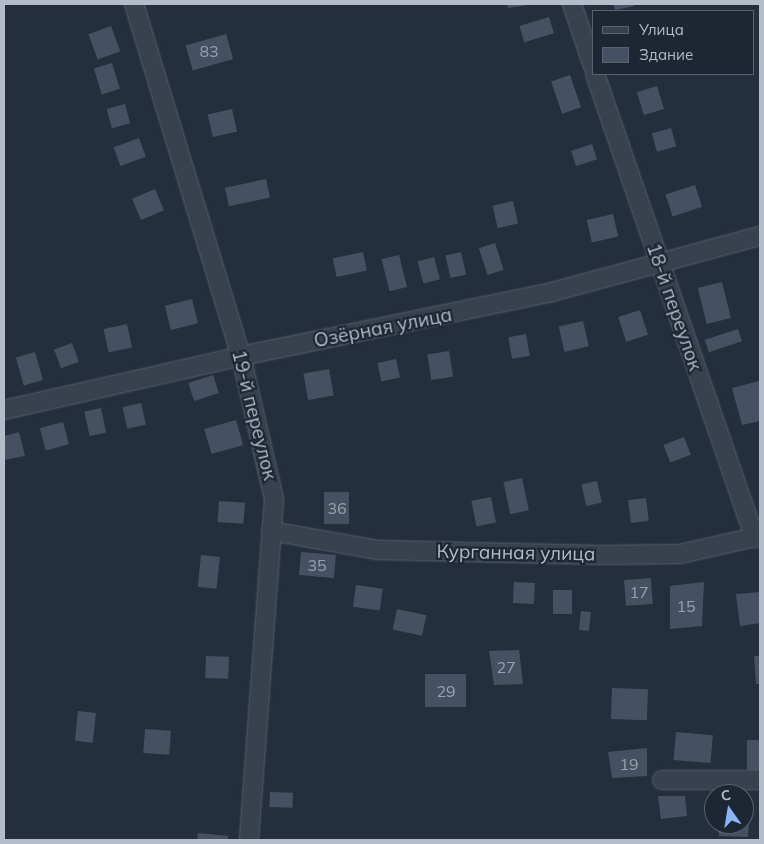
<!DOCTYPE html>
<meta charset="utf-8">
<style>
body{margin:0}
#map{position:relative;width:764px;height:844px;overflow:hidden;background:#242f3e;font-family:Mulish,sans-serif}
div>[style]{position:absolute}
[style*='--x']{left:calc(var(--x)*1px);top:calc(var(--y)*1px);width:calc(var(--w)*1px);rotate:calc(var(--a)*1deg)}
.building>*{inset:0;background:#455162;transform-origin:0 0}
.roads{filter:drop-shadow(0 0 1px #565f6c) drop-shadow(0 0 1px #565f6c)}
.minor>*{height:18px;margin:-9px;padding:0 9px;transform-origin:9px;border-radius:9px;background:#38414e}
span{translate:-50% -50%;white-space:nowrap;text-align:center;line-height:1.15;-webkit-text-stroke:4.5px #1d2633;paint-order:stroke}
.number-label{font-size:16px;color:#98a1af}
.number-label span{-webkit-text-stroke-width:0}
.street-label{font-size:19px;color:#b4bcc9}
.frame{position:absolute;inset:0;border:5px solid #b4bcc9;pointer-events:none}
.legend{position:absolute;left:592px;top:10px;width:162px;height:65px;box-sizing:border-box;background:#1d2633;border:1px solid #59626f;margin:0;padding:6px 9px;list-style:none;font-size:15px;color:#b4bcc9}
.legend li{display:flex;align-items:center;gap:10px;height:25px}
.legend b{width:25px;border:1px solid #59626f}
.north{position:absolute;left:704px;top:784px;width:50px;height:50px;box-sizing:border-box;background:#1d2633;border:1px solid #59626f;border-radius:50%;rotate:347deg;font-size:14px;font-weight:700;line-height:20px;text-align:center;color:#b4bcc9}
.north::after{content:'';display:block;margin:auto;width:18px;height:22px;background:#8ab4f8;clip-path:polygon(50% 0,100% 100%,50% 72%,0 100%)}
</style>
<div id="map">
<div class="building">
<div style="clip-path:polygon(507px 4px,528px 4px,528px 5px,508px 8px)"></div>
<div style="clip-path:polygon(613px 4px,634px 4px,634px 6px,615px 10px)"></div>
<div style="left:549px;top:17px;width:17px;height:31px;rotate:73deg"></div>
<div style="left:111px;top:26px;width:27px;height:24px;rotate:70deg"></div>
<div style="left:226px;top:34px;width:26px;height:42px;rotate:74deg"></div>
<div style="left:112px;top:63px;width:27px;height:19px;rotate:73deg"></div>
<div style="left:570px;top:75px;width:34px;height:20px;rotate:71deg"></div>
<div style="left:657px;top:86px;width:24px;height:21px;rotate:73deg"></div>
<div style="left:125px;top:104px;width:20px;height:19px;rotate:75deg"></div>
<div style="left:232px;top:109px;width:23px;height:25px;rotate:77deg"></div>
<div style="left:671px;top:128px;width:19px;height:20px;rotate:74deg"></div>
<div style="left:139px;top:138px;width:20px;height:27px;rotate:70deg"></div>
<div style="left:592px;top:144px;width:16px;height:22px;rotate:72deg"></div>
<div style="left:266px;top:179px;width:19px;height:42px;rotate:78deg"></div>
<div style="left:695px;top:185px;width:23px;height:31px;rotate:72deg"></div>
<div style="left:155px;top:189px;width:23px;height:25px;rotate:67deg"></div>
<div style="left:513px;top:201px;width:23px;height:21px;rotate:77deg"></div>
<div style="left:613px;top:214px;width:23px;height:27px;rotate:77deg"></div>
<div style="left:495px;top:243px;width:28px;height:17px;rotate:72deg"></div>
<div style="left:363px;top:252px;width:19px;height:31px;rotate:78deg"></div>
<div style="left:461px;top:252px;width:23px;height:16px;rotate:77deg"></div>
<div style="left:399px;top:255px;width:33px;height:18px;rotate:76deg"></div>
<div style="left:434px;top:257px;width:23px;height:17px;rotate:75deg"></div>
<div style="left:722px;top:282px;width:37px;height:25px;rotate:76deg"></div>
<div style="left:192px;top:299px;width:25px;height:28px;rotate:76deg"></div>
<div style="left:640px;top:310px;width:26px;height:23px;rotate:72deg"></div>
<div style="left:583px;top:321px;width:26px;height:25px;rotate:77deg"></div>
<div style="left:127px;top:324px;width:24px;height:24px;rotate:78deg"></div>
<div style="left:738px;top:329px;width:13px;height:35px;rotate:72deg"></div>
<div style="left:526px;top:334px;width:22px;height:18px;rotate:80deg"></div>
<div style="left:72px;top:343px;width:20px;height:19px;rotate:70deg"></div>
<div style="left:449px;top:351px;width:26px;height:22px;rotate:81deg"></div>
<div style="left:35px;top:352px;width:29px;height:20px;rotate:74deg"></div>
<div style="left:396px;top:359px;width:19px;height:19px;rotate:78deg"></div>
<div style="left:329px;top:369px;width:27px;height:26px;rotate:80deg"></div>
<div style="left:213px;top:375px;width:19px;height:26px;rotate:72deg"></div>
<div style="clip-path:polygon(759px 381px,760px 421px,742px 425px,732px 388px)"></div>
<div style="left:141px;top:403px;width:22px;height:19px;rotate:77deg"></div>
<div style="left:101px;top:408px;width:25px;height:17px;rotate:78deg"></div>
<div style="left:236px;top:420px;width:26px;height:33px;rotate:74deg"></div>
<div style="left:63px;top:422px;width:23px;height:24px;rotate:75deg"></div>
<div style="clip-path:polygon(19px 432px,25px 456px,4px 460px,4px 436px)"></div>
<div style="left:684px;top:437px;width:19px;height:22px;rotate:69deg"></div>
<div style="left:522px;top:478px;width:33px;height:19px;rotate:78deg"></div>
<div style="left:597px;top:481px;width:22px;height:16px;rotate:77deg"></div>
<div style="left:324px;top:492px;width:25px;height:32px"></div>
<div style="left:491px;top:497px;width:26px;height:20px;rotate:79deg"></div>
<div style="left:646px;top:498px;width:23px;height:18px;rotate:83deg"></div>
<div style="left:219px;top:501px;width:26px;height:21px;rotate:4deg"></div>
<div style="left:301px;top:552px;width:35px;height:23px;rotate:5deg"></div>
<div style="left:201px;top:555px;width:19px;height:32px;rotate:6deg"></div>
<div style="left:651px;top:578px;width:26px;height:27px;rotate:86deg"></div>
<div style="left:514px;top:582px;width:21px;height:21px;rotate:3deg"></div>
<div style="clip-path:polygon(704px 582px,702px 626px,670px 629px,670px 586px)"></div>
<div style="left:356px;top:585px;width:27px;height:22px;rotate:8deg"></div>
<div style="left:553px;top:590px;width:19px;height:24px"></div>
<div style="clip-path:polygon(760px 592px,760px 623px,740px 626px,736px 594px)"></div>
<div style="left:397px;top:609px;width:30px;height:21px;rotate:12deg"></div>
<div style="left:581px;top:611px;width:10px;height:19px;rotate:6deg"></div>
<div style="clip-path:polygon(519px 650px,523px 684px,494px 685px,489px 651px)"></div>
<div style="left:206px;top:656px;width:23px;height:22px;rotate:2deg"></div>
<div style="clip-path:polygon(754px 656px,760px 656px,760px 684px,756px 684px)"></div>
<div style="left:466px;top:674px;width:33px;height:41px;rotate:90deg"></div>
<div style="left:612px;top:688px;width:36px;height:31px;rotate:2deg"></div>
<div style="left:78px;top:711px;width:18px;height:30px;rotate:6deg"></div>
<div style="left:145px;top:729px;width:26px;height:24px;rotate:4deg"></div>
<div style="left:676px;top:732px;width:37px;height:28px;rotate:5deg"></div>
<div style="left:747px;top:740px;width:13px;height:30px"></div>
<div style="clip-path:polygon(647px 748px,647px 776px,612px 778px,608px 752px)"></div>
<div style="left:270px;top:792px;width:23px;height:15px;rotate:2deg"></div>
<div style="clip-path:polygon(658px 796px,685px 796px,687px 816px,661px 819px)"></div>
<div style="clip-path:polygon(744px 803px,750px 803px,748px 837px,719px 836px,719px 824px,744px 824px)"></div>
<div style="clip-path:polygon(198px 833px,228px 836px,228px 840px,197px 840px)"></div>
</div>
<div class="roads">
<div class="minor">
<div style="--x:134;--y:4;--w:368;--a:73.1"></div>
<div style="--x:241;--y:356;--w:147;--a:77"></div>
<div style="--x:274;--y:499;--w:342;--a:94.2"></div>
<div style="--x:572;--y:4;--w:65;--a:71.3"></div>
<div style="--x:595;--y:74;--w:491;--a:71"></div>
<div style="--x:4;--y:410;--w:243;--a:-12.8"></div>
<div style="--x:241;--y:356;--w:318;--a:-11.6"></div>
<div style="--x:552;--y:292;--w:215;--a:-15.1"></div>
<div style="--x:271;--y:531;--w:109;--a:10.1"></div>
<div style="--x:378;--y:550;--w:223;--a:1.3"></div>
<div style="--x:601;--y:555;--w:79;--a:-0.7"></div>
<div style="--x:680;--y:554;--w:82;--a:-12.7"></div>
<div style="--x:662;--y:780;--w:98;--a:0"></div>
</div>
</div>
<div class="number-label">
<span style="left:209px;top:51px">83</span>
<span style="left:337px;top:508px">36</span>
<span style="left:317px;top:565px">35</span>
<span style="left:639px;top:592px">17</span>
<span style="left:686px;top:606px">15</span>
<span style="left:506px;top:667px">27</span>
<span style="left:446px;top:691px">29</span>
<span style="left:629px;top:764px">19</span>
</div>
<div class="street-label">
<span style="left:674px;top:307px;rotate:71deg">18-й переулок</span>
<span style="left:383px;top:328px;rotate:-11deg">Озёрная улица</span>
<span style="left:254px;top:415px;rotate:76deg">19-й переулок</span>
<span style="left:516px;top:553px;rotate:1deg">Курганная улица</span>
</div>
<div class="frame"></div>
<ul class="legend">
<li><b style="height:6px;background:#38414e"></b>Улица</li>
<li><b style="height:14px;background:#455162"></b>Здание</li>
</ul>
<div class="north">С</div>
</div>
